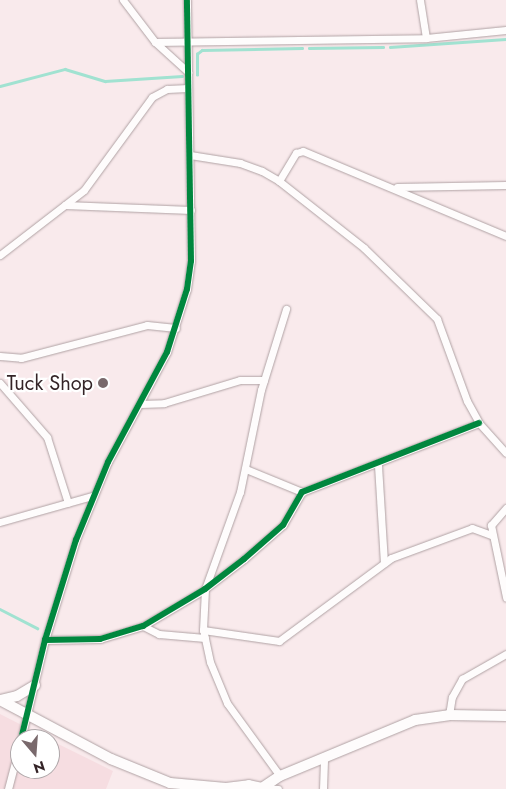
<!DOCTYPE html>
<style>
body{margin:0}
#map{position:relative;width:506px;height:789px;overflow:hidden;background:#f9eaec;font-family:Jost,sans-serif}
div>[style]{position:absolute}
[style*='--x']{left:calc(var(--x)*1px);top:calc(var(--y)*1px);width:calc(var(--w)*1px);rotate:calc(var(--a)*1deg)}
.built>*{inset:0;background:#f6dde1}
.stream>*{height:2.5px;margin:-1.25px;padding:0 1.25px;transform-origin:1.25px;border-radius:1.25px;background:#a1e2d1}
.roads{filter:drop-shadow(0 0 1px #b0a2a4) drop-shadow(0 0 1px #b0a2a4)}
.minor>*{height:7px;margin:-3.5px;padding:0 3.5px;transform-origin:3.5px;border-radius:3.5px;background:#fefcfc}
.secondary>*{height:10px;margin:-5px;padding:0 5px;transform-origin:5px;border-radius:5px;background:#fefcfc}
.cycleway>*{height:6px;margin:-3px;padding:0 3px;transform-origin:3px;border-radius:3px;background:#00873e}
.dots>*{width:14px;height:14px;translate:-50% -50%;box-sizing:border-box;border:2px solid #fff;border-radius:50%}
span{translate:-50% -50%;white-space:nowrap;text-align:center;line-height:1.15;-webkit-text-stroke:4.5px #fff;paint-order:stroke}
.poi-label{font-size:20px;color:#342427}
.right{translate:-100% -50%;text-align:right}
.north{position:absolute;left:10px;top:729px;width:50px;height:50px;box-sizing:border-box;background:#fff;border:1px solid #aea7a9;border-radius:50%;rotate:162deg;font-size:14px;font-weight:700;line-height:20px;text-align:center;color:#342427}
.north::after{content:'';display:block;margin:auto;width:18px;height:22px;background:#79696c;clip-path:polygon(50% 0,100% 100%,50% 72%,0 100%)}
</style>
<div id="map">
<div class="built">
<div style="clip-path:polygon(0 714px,49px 739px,20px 739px,20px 769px,50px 769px,50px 740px,113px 771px,106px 789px,0 789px)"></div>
</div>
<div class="stream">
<div style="--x:390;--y:47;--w:116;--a:-3.9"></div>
<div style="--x:309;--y:48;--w:74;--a:-0.8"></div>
<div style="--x:197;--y:75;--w:21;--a:-90"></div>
<div style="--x:197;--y:54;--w:6;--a:-39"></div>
<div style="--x:202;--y:50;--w:100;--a:-1.1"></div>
<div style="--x:0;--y:86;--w:67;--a:-14.7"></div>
<div style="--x:65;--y:69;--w:42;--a:16.7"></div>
<div style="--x:105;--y:81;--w:77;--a:-3.7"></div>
<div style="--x:0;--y:609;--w:42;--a:27.2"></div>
</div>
<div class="roads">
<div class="minor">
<div style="--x:123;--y:0;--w:53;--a:52.7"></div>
<div style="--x:155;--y:42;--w:45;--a:42.3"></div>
<div style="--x:420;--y:0;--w:38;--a:81"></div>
<div style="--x:155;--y:42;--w:271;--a:-0.8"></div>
<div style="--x:426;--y:38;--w:80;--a:-5.7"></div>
<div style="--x:190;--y:155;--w:51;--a:9.1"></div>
<div style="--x:240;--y:163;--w:23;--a:20"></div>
<div style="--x:262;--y:171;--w:20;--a:30"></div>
<div style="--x:279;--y:181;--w:108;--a:38.2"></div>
<div style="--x:364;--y:248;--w:102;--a:44.2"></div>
<div style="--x:437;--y:319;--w:87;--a:69.9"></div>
<div style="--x:467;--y:401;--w:25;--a:61"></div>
<div style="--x:479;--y:423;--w:40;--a:48"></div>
<div style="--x:279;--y:181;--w:33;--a:-59"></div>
<div style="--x:296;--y:153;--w:7;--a:-16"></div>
<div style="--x:303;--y:151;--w:220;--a:22.7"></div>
<div style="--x:397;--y:187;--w:109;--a:-1.1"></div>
<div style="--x:65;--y:205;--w:126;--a:2.3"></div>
<div style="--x:0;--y:255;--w:106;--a:-37.7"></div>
<div style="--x:84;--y:190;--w:115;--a:-53.8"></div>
<div style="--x:152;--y:97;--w:17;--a:-28"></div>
<div style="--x:167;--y:89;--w:21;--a:-3"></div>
<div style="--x:0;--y:356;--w:21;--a:5"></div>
<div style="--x:21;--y:358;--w:130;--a:-14.7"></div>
<div style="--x:147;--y:325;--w:29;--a:6"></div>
<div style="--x:0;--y:383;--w:72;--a:49"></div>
<div style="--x:47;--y:437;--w:69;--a:72.3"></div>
<div style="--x:140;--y:404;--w:24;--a:-2"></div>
<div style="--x:164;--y:403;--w:79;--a:-16.8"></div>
<div style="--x:240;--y:380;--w:24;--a:0"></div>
<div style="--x:378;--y:465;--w:98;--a:86.5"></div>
<div style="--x:246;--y:469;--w:61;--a:22.3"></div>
<div style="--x:506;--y:508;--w:23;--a:131"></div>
<div style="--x:491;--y:525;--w:74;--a:78.2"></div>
<div style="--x:0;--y:522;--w:96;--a:-15.8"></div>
<div style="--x:143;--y:626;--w:18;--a:27"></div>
<div style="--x:159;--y:634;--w:46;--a:5"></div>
<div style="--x:203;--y:630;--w:77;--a:8.2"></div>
<div style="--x:279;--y:641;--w:139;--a:-36.5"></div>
<div style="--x:391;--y:558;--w:86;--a:-20.3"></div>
<div style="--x:472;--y:528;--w:20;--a:20"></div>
<div style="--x:45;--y:640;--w:55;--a:-1"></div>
<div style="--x:100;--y:639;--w:45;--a:-16.8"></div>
<div style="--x:143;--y:626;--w:72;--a:-30.8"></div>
<div style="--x:205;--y:589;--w:49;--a:-37.6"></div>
<div style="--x:244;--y:559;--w:52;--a:-41.1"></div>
<div style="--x:283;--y:525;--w:38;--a:-60"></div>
<div style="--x:302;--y:492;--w:190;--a:-21.3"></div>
<div style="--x:449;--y:715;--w:18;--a:-81"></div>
<div style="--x:452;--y:697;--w:21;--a:-61"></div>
<div style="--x:462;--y:679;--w:51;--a:-29.6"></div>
<div style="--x:21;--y:739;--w:102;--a:-76.4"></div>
<div style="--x:45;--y:640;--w:105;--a:-72.8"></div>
<div style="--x:76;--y:540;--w:84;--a:-67.7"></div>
<div style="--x:108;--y:462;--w:125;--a:-61.8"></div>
<div style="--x:167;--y:352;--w:66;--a:-72.4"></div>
<div style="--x:187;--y:289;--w:28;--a:-82"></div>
<div style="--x:191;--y:261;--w:261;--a:-90.9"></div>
<div style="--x:280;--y:776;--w:90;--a:-126"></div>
<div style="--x:227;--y:703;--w:44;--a:-112.5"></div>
<div style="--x:210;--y:662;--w:33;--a:-102"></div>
<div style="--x:203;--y:630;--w:41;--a:-87.2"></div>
<div style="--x:205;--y:589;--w:103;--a:-70.2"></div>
<div style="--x:240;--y:492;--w:104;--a:-78.4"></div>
<div style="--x:261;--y:390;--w:85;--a:-72.8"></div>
<div style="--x:263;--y:788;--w:15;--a:4"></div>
<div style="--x:8;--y:789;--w:48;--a:-75.4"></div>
<div style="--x:323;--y:789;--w:31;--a:-88"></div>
</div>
<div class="secondary">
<div style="--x:0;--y:700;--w:126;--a:28"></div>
<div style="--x:111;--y:759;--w:64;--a:22.1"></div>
<div style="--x:170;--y:783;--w:56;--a:5.1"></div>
<div style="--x:226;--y:788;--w:23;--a:-7"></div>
<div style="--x:249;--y:785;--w:13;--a:13"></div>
<div style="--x:262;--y:788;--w:22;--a:-34"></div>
<div style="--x:280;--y:776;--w:146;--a:-22.5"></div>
<div style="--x:415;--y:720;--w:34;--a:-8"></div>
<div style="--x:449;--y:715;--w:57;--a:1"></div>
<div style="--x:0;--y:700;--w:17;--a:-13"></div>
<div style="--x:17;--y:696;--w:21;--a:-31"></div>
</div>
</div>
<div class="cycleway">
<div style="--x:45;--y:640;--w:55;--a:-1"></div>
<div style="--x:100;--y:639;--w:45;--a:-16.8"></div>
<div style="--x:143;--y:626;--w:72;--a:-30.8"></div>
<div style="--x:205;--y:589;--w:49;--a:-37.6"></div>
<div style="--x:244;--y:559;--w:52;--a:-41.1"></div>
<div style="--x:283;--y:525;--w:38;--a:-60"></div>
<div style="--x:302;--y:492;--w:190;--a:-21.3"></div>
<div style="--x:21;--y:739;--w:102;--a:-76.4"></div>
<div style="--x:45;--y:640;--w:105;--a:-72.8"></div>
<div style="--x:76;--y:540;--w:84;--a:-67.7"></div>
<div style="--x:108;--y:462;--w:125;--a:-61.8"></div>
<div style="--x:167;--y:352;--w:66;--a:-72.4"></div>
<div style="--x:187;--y:289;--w:28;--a:-82"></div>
<div style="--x:191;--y:261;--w:261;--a:-90.9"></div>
</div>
<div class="dots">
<div style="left:103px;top:383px;background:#79696c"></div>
</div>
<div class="poi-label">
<span class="right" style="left:93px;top:383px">Tuck Shop</span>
</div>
<div class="north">N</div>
</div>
